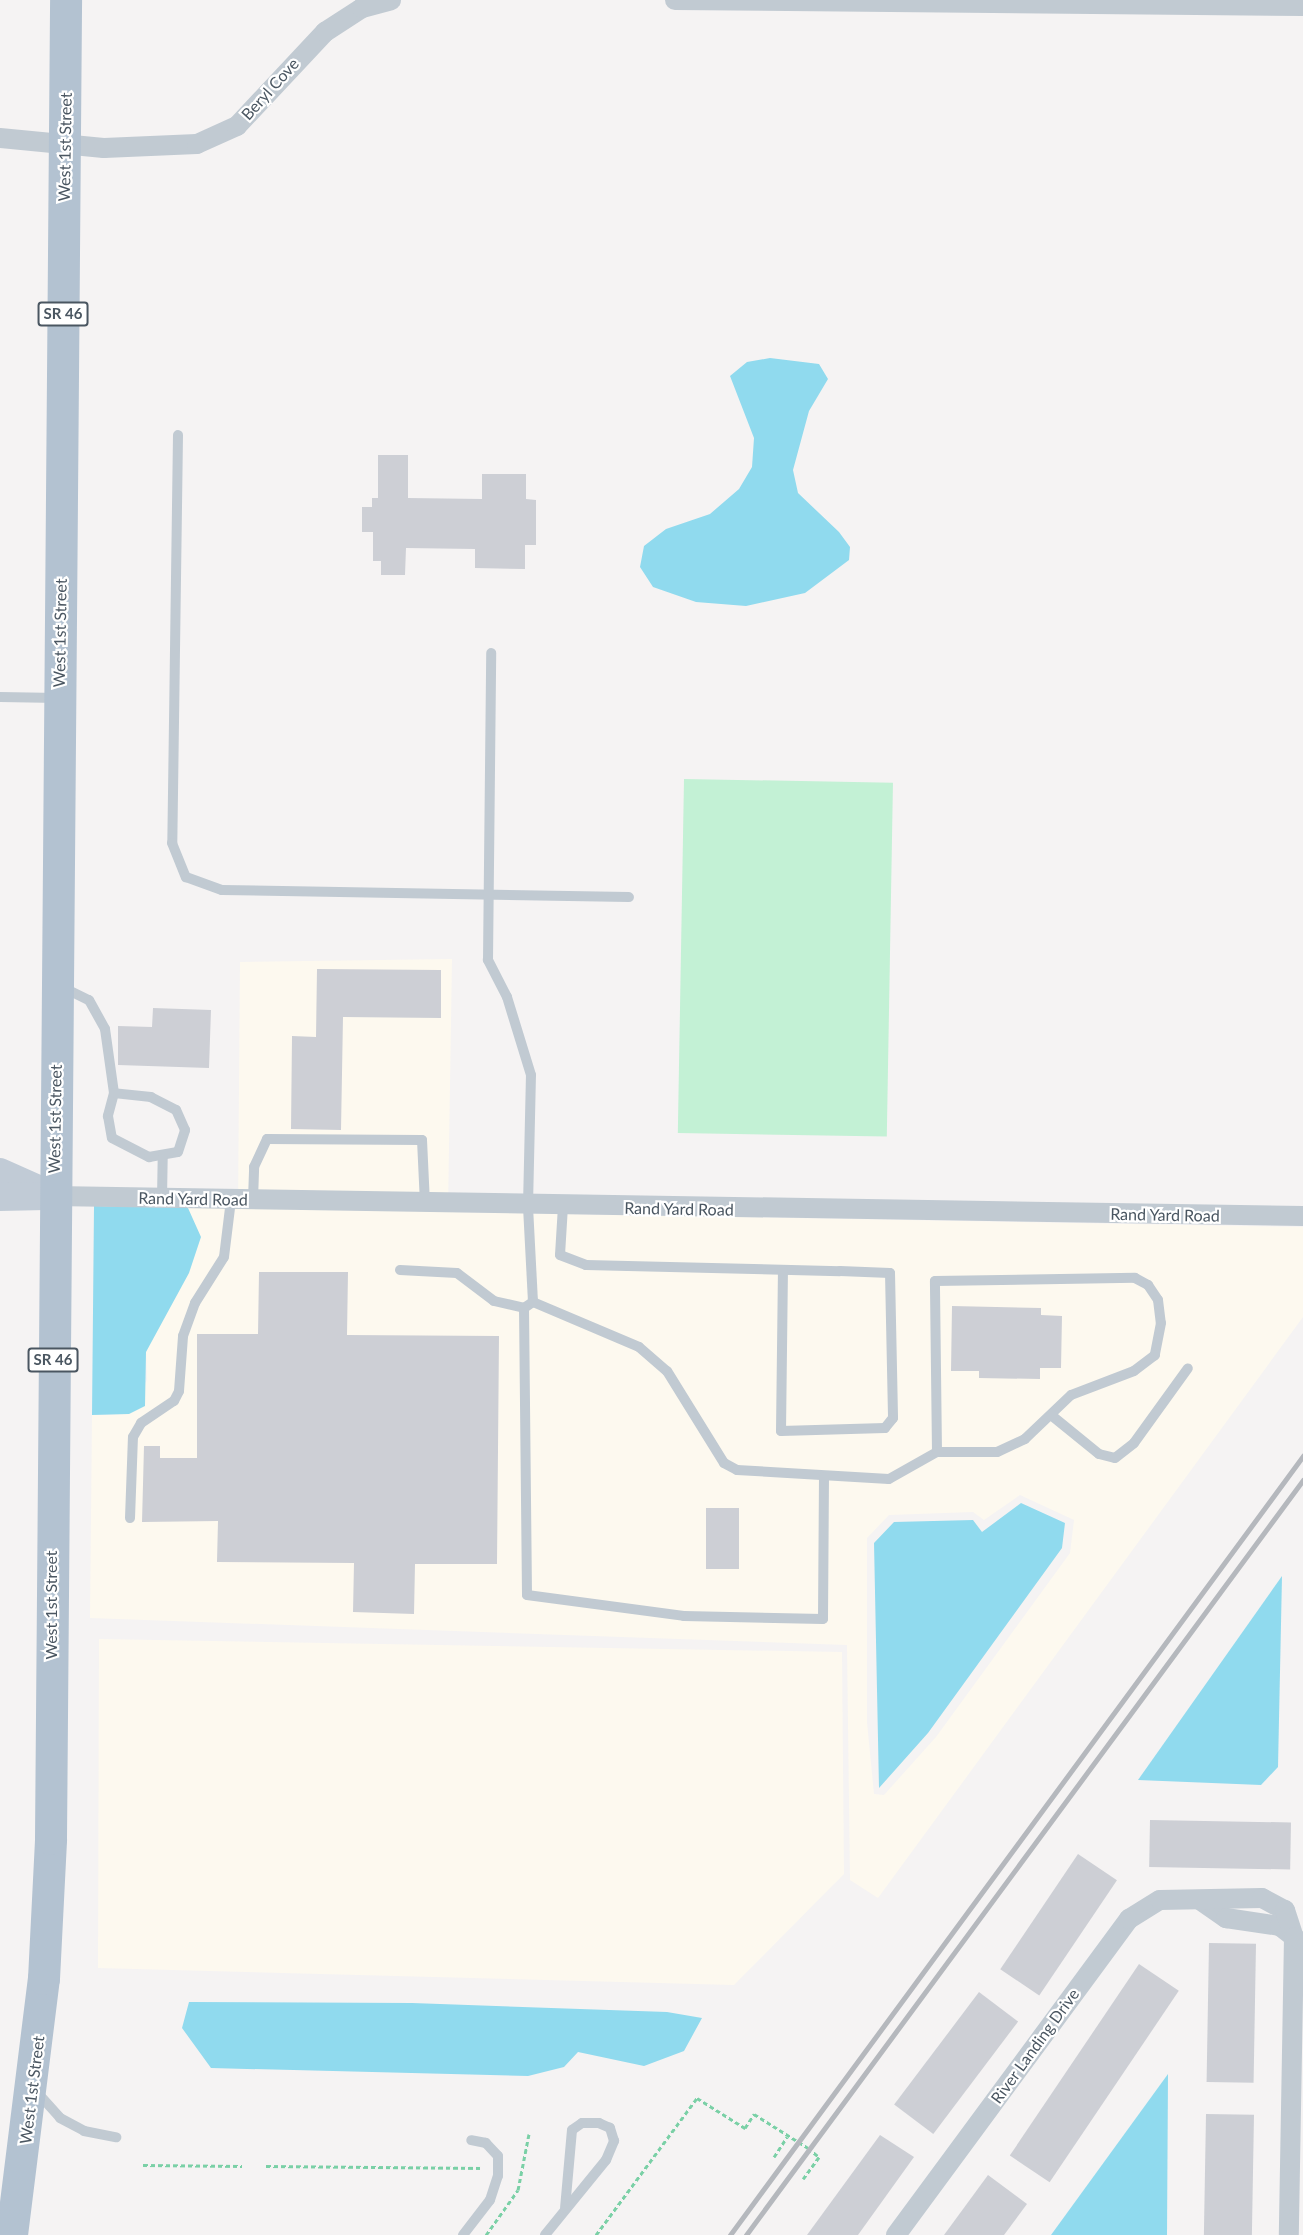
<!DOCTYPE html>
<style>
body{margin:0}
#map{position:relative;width:1303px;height:2235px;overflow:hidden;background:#f5f3f3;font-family:Lato,sans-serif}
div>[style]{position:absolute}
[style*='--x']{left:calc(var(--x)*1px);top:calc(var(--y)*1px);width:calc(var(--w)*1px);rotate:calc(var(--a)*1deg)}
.commercial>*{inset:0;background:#fdf9ef}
.green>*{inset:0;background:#c3f1d5;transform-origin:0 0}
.water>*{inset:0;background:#90daee}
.building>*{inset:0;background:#cdcfd5;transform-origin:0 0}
.path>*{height:3px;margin-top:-1.5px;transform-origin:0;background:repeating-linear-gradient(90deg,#7ad0a6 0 4.5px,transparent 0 7.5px)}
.lane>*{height:10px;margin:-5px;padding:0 5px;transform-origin:5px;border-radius:5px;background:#c1cad2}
.street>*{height:20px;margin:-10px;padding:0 10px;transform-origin:10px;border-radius:10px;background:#c1cad2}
.secondary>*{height:28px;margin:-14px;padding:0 14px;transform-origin:14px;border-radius:14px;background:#c1cbd6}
.primary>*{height:32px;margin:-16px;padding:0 16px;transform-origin:16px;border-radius:16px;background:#b3c2d1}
.rail>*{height:4.5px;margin:-2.25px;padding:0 2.25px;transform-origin:2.25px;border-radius:2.25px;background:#b5b8bd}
span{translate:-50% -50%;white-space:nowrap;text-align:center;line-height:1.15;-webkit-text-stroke:4.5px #fff;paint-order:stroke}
.shield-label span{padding:2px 4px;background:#fff;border:2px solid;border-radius:4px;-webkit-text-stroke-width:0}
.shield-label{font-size:15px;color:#4a5661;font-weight:700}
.street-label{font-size:16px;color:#4a5661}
</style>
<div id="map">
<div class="commercial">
<div style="clip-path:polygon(evenodd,452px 959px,448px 1212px,1303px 1227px,1303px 1317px,878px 1898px,850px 1880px,847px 1645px,90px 1618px,92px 1415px,129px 1414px,147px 1380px,146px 1352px,161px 1320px,188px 1208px,238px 1208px,240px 962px,452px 959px,1020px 1495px,1074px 1520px,1070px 1553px,936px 1737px,884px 1795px,874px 1794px,867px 1722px,867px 1538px,889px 1515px,973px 1512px,984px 1520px,1020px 1495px)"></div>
<div style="clip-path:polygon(99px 1639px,842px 1652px,844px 1874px,734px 1985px,98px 1968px)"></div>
</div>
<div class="green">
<div style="left:684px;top:779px;width:209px;height:354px;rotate:1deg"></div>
</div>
<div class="water">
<div style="clip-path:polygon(770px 358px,819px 364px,828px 379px,809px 411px,793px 470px,798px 493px,839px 532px,850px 547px,849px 560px,805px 593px,746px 606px,696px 602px,653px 587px,640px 567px,644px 546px,666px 529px,710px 514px,739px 489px,752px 467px,754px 438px,730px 376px,747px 362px)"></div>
<div style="clip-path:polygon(94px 1206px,188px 1208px,201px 1237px,189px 1273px,146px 1352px,145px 1406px,129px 1414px,92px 1415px)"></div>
<div style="clip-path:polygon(1021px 1503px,1065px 1523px,1062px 1548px,928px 1733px,879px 1788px,874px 1543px,894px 1522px,973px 1520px,982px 1532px)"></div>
<div style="clip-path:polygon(1282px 1576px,1278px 1767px,1261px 1785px,1138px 1780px)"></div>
<div style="clip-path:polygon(189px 2002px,412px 2003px,667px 2012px,702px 2018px,684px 2051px,644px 2066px,578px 2052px,564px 2067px,528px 2076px,211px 2068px,182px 2028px)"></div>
<div style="clip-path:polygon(1168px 2074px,1167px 2235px,1051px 2235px)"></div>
</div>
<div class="building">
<div style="clip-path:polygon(378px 455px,408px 455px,408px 498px,482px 499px,482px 474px,526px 474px,526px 499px,536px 500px,536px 545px,525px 545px,525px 569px,475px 568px,475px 549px,406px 548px,405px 575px,381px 575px,381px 561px,373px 561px,373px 532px,362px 532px,362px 507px,372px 507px,372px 498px,378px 498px)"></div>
<div style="clip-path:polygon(317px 969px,441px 970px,441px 1018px,343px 1017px,341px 1130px,291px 1129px,292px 1036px,316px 1037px)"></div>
<div style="clip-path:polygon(153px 1008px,211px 1010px,209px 1068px,118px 1065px,118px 1026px,152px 1027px)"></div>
<div style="clip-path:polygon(259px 1272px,348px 1272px,347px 1335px,499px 1336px,497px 1564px,415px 1564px,414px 1614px,353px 1612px,354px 1563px,217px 1562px,218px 1521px,142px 1522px,144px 1446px,160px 1446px,160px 1458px,197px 1458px,197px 1334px,258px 1334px)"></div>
<div style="clip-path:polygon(952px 1306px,1041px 1308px,1041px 1315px,1062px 1316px,1061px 1368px,1040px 1368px,1040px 1379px,979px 1378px,979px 1371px,951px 1371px)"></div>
<div style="left:706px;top:1508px;width:33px;height:61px"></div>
<div style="left:1150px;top:1820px;width:141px;height:47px;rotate:1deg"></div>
<div style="left:1078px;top:1854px;width:47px;height:139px;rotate:34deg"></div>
<div style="left:1209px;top:1943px;width:47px;height:139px;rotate:1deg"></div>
<div style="left:1139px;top:1964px;width:48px;height:231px;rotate:34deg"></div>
<div style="left:979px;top:1992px;width:49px;height:141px;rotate:37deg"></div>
<div style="left:1206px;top:2114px;width:48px;height:121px;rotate:1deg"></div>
<div style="clip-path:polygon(880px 2135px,914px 2157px,858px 2235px,807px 2235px)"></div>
<div style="clip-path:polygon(988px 2175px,1027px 2204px,1004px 2235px,944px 2235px)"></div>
</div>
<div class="path">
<div style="--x:774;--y:2157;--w:24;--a:-57"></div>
<div style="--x:143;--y:2165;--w:99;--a:0.6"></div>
<div style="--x:266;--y:2166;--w:217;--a:0.5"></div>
<div style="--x:486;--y:2235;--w:55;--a:-54.6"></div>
<div style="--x:518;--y:2190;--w:57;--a:-78.9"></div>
<div style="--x:596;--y:2235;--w:170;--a:-53.6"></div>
<div style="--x:697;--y:2098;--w:57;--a:32"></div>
<div style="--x:745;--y:2128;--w:17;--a:-57"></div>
<div style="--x:754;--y:2114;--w:64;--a:32.2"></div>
<div style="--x:808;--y:2148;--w:14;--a:39"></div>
<div style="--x:819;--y:2157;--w:27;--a:126"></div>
</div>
<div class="lane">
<div style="--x:178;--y:435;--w:408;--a:90.8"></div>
<div style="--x:172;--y:843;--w:37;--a:68"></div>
<div style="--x:186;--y:877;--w:38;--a:20"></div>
<div style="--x:222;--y:890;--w:407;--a:1"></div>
<div style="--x:0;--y:697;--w:59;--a:1"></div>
<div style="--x:62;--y:987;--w:30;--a:26"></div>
<div style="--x:89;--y:1000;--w:33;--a:61"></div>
<div style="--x:105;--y:1029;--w:65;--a:82"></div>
<div style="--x:114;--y:1093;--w:24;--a:105"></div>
<div style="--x:108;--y:1116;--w:22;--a:80"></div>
<div style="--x:112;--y:1138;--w:42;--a:27.2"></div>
<div style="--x:149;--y:1157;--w:29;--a:-10"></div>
<div style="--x:178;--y:1152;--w:23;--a:-72"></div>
<div style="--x:185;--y:1130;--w:22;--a:-114"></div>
<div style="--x:176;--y:1110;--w:28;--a:-153"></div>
<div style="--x:151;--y:1097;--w:37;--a:-174"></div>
<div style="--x:162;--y:1198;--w:39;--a:-89"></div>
<div style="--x:253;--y:1200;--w:33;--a:-88"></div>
<div style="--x:254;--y:1167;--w:31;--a:-65"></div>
<div style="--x:267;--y:1139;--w:155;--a:0.4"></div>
<div style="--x:422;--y:1140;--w:64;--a:87.3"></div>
<div style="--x:563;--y:1206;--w:49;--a:93.5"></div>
<div style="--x:560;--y:1255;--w:28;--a:21"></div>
<div style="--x:586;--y:1265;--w:254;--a:1.4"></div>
<div style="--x:840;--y:1271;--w:50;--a:2.3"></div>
<div style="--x:890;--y:1273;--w:145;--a:88.8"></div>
<div style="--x:893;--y:1418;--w:13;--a:129"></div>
<div style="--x:885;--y:1428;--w:104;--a:178.3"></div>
<div style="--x:781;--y:1431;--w:161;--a:-89.3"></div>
<div style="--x:400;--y:1270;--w:57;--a:3"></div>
<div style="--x:457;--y:1273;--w:46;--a:37.1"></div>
<div style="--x:494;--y:1301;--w:31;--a:13"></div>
<div style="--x:524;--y:1308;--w:11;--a:-34"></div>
<div style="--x:533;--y:1302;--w:96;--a:-93"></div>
<div style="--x:528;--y:1206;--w:131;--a:-88.7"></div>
<div style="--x:531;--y:1075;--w:82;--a:-107.1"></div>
<div style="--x:507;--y:997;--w:42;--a:-117.2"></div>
<div style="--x:488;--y:960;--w:307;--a:-89.4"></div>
<div style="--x:533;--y:1302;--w:115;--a:23"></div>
<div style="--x:639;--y:1347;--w:37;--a:41"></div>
<div style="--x:667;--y:1371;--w:108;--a:58.2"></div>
<div style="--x:724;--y:1463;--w:15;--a:28"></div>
<div style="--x:737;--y:1470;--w:152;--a:3.4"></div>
<div style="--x:889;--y:1479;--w:55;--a:-29.4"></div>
<div style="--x:937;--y:1452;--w:171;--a:-90.7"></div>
<div style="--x:935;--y:1281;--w:200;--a:-0.9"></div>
<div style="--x:1135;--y:1278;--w:15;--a:28"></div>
<div style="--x:1148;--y:1285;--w:18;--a:56"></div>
<div style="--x:1158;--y:1300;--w:23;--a:83"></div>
<div style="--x:1161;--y:1323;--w:33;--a:101"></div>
<div style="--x:1155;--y:1355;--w:26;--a:143"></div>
<div style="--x:1134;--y:1371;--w:67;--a:159.1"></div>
<div style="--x:1071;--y:1395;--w:64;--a:136.3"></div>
<div style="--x:1025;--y:1439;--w:31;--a:155"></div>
<div style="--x:997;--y:1452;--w:60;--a:180"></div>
<div style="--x:524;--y:1308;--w:287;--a:89.4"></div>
<div style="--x:527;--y:1595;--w:158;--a:7.6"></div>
<div style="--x:684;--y:1616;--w:139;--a:1.2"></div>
<div style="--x:823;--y:1619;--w:142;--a:-89.6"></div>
<div style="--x:1051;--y:1415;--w:62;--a:39.1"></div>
<div style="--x:1099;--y:1454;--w:16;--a:14"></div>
<div style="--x:1115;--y:1458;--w:24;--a:-38"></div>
<div style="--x:1134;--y:1443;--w:92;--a:-54.2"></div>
<div style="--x:130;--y:1518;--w:81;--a:-87.9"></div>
<div style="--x:133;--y:1437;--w:16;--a:-60"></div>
<div style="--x:141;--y:1423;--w:40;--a:-34"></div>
<div style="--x:174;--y:1401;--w:11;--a:-63"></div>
<div style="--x:179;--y:1391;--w:55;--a:-85.8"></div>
<div style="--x:183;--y:1336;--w:35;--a:-70"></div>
<div style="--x:195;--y:1303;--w:54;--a:-57.8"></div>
<div style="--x:224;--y:1257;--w:57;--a:-83"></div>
<div style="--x:36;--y:2091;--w:36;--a:48"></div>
<div style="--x:60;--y:2118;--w:27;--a:28"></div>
<div style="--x:84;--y:2131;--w:33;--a:11"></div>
<div style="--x:463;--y:2235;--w:44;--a:-52.4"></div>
<div style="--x:490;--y:2200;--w:25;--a:-72"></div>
<div style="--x:498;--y:2176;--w:20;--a:-90"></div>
<div style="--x:498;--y:2156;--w:18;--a:-133"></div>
<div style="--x:486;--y:2143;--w:15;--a:-169"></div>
<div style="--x:545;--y:2235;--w:97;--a:-50.9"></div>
<div style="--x:606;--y:2160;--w:21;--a:-67"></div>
<div style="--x:614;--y:2141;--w:14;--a:-107"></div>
<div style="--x:610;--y:2128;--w:12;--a:-156"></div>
<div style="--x:599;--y:2123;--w:17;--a:180"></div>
<div style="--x:582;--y:2123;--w:12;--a:145"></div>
<div style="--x:572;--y:2130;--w:78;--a:95.1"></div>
</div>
<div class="street">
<div style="--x:675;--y:0;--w:628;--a:0.55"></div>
<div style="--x:0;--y:138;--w:104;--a:5.5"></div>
<div style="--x:104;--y:148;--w:93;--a:-2.5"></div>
<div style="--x:197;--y:144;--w:44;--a:-24.2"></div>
<div style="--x:237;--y:126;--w:129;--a:-46.9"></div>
<div style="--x:325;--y:32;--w:44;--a:-33"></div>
<div style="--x:362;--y:8;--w:30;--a:-15"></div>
<div style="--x:54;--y:1196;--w:1249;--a:0.92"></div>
<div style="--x:1200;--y:1900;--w:32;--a:35"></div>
<div style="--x:1226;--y:1918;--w:55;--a:8.4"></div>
<div style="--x:1280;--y:1926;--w:18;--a:38"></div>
<div style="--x:896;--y:2235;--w:393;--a:-53.6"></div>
<div style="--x:1129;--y:1919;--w:36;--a:-32"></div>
<div style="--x:1160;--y:1900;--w:102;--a:-1.1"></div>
<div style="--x:1262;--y:1898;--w:26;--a:28"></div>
<div style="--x:1285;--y:1910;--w:28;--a:72"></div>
<div style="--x:1294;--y:1937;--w:298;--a:91"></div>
</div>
<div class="secondary">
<div style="--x:0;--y:1172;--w:59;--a:24"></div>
<div style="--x:0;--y:1197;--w:46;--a:-1.2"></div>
</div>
<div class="primary">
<div style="--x:12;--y:2235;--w:258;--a:-82.9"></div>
<div style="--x:44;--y:1979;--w:140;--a:-87.1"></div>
<div style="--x:51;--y:1839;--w:1839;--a:-89.53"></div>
</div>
<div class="rail">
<div style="--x:730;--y:2235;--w:967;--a:-53.66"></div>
<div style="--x:746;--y:2235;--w:938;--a:-53.58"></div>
</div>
<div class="shield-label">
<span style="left:63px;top:314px">SR 46</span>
<span style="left:53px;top:1360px">SR 46</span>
</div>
<div class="street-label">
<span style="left:270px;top:89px;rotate:-48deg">Beryl Cove</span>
<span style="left:65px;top:147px;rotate:-89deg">West 1st Street</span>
<span style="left:60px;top:633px;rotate:-89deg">West 1st Street</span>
<span style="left:55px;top:1119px;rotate:-89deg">West 1st Street</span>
<span style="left:193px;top:1199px;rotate:1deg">Rand Yard Road</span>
<span style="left:679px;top:1209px;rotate:1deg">Rand Yard Road</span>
<span style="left:1165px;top:1215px;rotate:1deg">Rand Yard Road</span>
<span style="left:51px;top:1605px;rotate:-90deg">West 1st Street</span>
<span style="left:1035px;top:2046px;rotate:-54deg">River Landing Drive</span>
<span style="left:32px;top:2090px;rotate:-83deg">West 1st Street</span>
</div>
</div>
